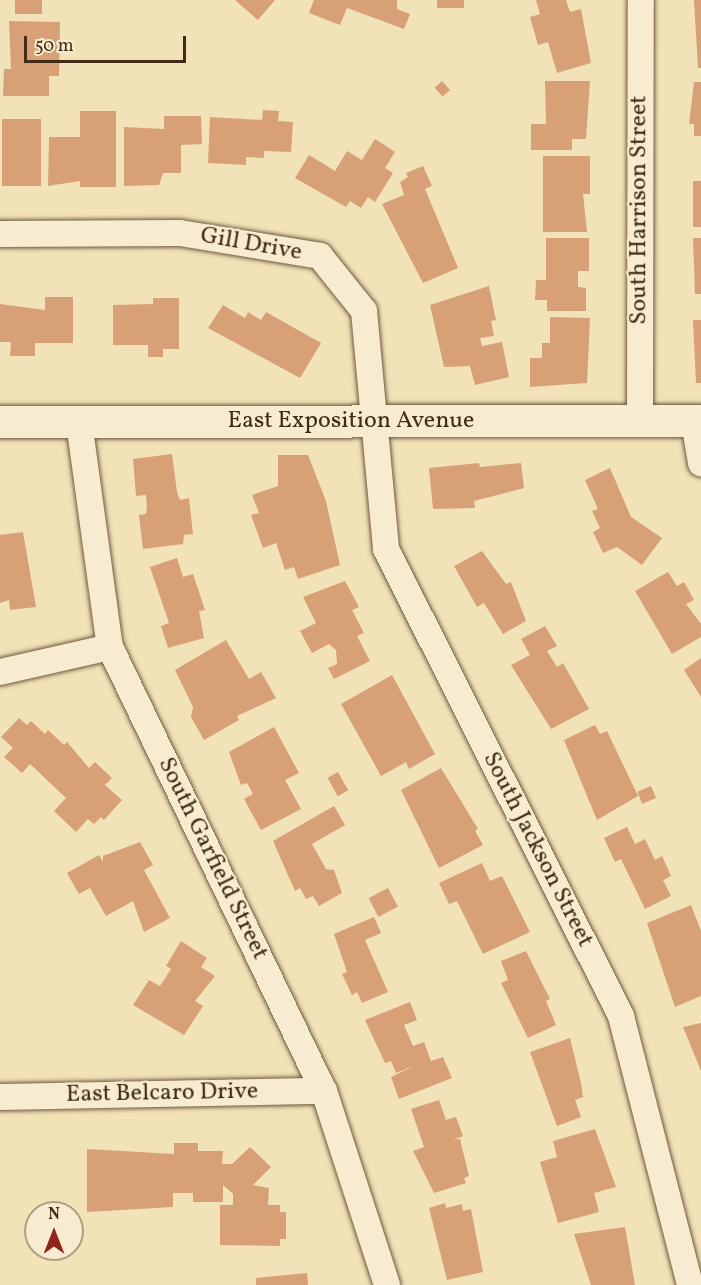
<!DOCTYPE html>
<style>
body{margin:0}
#map{position:relative;width:701px;height:1285px;overflow:hidden;background:#f2e2b7;font-family:Vollkorn,serif}
div>[style]{position:absolute}
[style*='--x']{left:calc(var(--x)*1px);top:calc(var(--y)*1px);width:calc(var(--w)*1px);rotate:calc(var(--a)*1deg)}
.building>*{inset:0;background:#d8a077;transform-origin:0 0}
.roads{filter:drop-shadow(0 0 2px #6e5a3e) drop-shadow(0 0 2px #6e5a3e)}
.minor>*{height:26px;margin:-13px;padding:0 13px;transform-origin:13px;border-radius:13px;background:#f7ecd0}
.tertiary>*{height:32px;margin:-16px;padding:0 16px;transform-origin:16px;border-radius:16px;background:#f7ecd0}
span{translate:-50% -50%;white-space:nowrap;text-align:center;line-height:1.15;-webkit-text-stroke:4.5px #f7ecd0;paint-order:stroke}
.street-label{font-size:24px;color:#422c15}
.north{position:absolute;left:24px;top:1201px;width:60px;height:60px;box-sizing:border-box;background:#f7ecd0;border:2px solid #af9f85;border-radius:50%;rotate:0deg;font-size:16px;font-weight:700;line-height:24px;text-align:center;color:#422c15}
.north::after{content:'';display:block;margin:auto;width:21px;height:27px;background:#8f2418;clip-path:polygon(50% 0,100% 100%,50% 72%,0 100%)}
.scale{position:absolute;left:24px;top:36px;width:162px;height:27px;box-sizing:border-box;border:3px solid #422c15;border-top:0;padding-left:8px;font-size:18px;line-height:21px;white-space:nowrap;color:#422c15;-webkit-text-stroke:4px #f7ecd0;paint-order:stroke}
</style>
<div id="map">
<div class="building">
<div style="left:15px;top:0;width:27px;height:14px"></div>
<div style="clip-path:polygon(235px 0,275px 0,258px 20px)"></div>
<div style="clip-path:polygon(314px 0,397px 0,397px 9px,410px 14px,404px 29px,347px 8px,340px 25px,309px 13px)"></div>
<div style="left:437px;top:0;width:27px;height:8px"></div>
<div style="clip-path:polygon(536px 0,566px 0,570px 12px,581px 9px,591px 63px,557px 73px,548px 42px,538px 45px,530px 17px,540px 14px)"></div>
<div style="clip-path:polygon(694px 0,701px 0,701px 68px,698px 68px)"></div>
<div style="clip-path:polygon(9px 21px,60px 22px,59px 76px,49px 76px,49px 96px,3px 96px,4px 69px,11px 69px)"></div>
<div style="left:442px;top:81px;width:12px;height:10px;rotate:48deg"></div>
<div style="clip-path:polygon(545px 81px,590px 81px,586px 139px,572px 139px,572px 150px,531px 150px,531px 124px,546px 124px)"></div>
<div style="clip-path:polygon(694px 82px,701px 82px,701px 136px,694px 136px,694px 124px,689px 124px)"></div>
<div style="clip-path:polygon(263px 110px,279px 111px,278px 121px,293px 122px,291px 152px,264px 151px,264px 158px,246px 157px,246px 165px,208px 163px,210px 117px,262px 120px)"></div>
<div style="clip-path:polygon(80px 111px,116px 111px,116px 187px,80px 187px,80px 181px,48px 186px,49px 137px,80px 137px)"></div>
<div style="clip-path:polygon(164px 116px,201px 116px,202px 144px,181px 145px,181px 173px,163px 173px,159px 185px,124px 186px,124px 127px,164px 129px)"></div>
<div style="left:2px;top:119px;width:39px;height:67px"></div>
<div style="clip-path:polygon(375px 139px,395px 152px,385px 168px,393px 173px,375px 202px,368px 197px,361px 208px,350px 201px,346px 207px,295px 178px,309px 155px,335px 171px,347px 151px,362px 160px)"></div>
<div style="clip-path:polygon(543px 156px,590px 156px,590px 194px,583px 194px,587px 232px,543px 232px)"></div>
<div style="clip-path:polygon(423px 166px,432px 186px,425px 189px,458px 268px,423px 283px,382px 204px,404px 195px,400px 182px,408px 177px,406px 173px)"></div>
<div style="left:693px;top:181px;width:8px;height:46px"></div>
<div style="clip-path:polygon(546px 238px,589px 238px,589px 271px,578px 271px,578px 287px,586px 288px,586px 311px,547px 311px,547px 300px,535px 300px,536px 280px,546px 280px)"></div>
<div style="clip-path:polygon(693px 238px,701px 238px,701px 294px,695px 294px)"></div>
<div style="clip-path:polygon(489px 286px,496px 320px,491px 321px,494px 336px,480px 338px,482px 346px,502px 342px,509px 377px,475px 385px,470px 366px,444px 367px,430px 305px)"></div>
<div style="clip-path:polygon(45px 297px,73px 297px,73px 343px,35px 343px,35px 356px,10px 356px,11px 342px,0 342px,0 304px,45px 310px)"></div>
<div style="clip-path:polygon(153px 298px,179px 298px,179px 349px,163px 349px,163px 357px,148px 357px,148px 345px,113px 345px,113px 305px,153px 304px)"></div>
<div style="clip-path:polygon(223px 305px,245px 318px,248px 312px,261px 320px,266px 312px,321px 343px,300px 378px,208px 328px)"></div>
<div style="clip-path:polygon(550px 317px,590px 318px,587px 383px,530px 387px,530px 358px,542px 358px,542px 343px,550px 343px)"></div>
<div style="clip-path:polygon(693px 320px,701px 320px,701px 383px,696px 383px)"></div>
<div style="clip-path:polygon(172px 454px,177px 492px,180px 500px,189px 498px,193px 534px,184px 535px,183px 544px,143px 549px,139px 515px,146px 514px,147px 507px,146px 495px,136px 496px,133px 459px)"></div>
<div style="clip-path:polygon(278px 455px,308px 455px,326px 501px,340px 565px,298px 579px,294px 567px,285px 570px,276px 543px,263px 548px,251px 515px,259px 513px,252px 495px,278px 486px)"></div>
<div style="clip-path:polygon(479px 463px,480px 467px,521px 463px,524px 488px,474px 501px,475px 508px,433px 509px,429px 468px)"></div>
<div style="clip-path:polygon(610px 468px,631px 517px,662px 538px,642px 565px,617px 547px,603px 553px,593px 532px,600px 528px,592px 511px,598px 509px,585px 480px)"></div>
<div style="clip-path:polygon(23px 532px,36px 607px,10px 610px,9px 600px,0 603px,0 535px)"></div>
<div style="clip-path:polygon(482px 551px,506px 584px,511px 582px,526px 621px,503px 634px,484px 603px,477px 607px,454px 566px)"></div>
<div style="clip-path:polygon(177px 558px,183px 577px,193px 574px,205px 610px,199px 611px,204px 638px,168px 648px,161px 626px,169px 623px,150px 567px)"></div>
<div style="clip-path:polygon(668px 572px,677px 586px,684px 582px,694px 600px,686px 604px,701px 624px,701px 637px,672px 654px,635px 591px)"></div>
<div style="clip-path:polygon(345px 581px,359px 607px,352px 610px,364px 633px,357px 636px,370px 661px,334px 679px,328px 668px,337px 664px,336px 650px,329px 644px,312px 653px,300px 631px,316px 623px,303px 597px)"></div>
<div style="clip-path:polygon(545px 626px,557px 646px,547px 651px,557px 667px,563px 663px,589px 709px,551px 729px,511px 665px,530px 655px,521px 639px)"></div>
<div style="clip-path:polygon(226px 640px,249px 679px,261px 672px,276px 698px,237px 716px,239px 720px,204px 740px,191px 717px,193px 707px,175px 670px)"></div>
<div style="clip-path:polygon(701px 658px,701px 697px,684px 670px)"></div>
<div style="clip-path:polygon(392px 675px,435px 754px,409px 769px,406px 762px,381px 776px,341px 704px)"></div>
<div style="clip-path:polygon(19px 718px,27px 725px,31px 721px,45px 734px,48px 730px,64px 745px,67px 742px,89px 768px,95px 762px,112px 778px,105px 785px,122px 800px,104px 820px,101px 817px,94px 824px,88px 819px,76px 832px,54px 811px,66px 798px,30px 764px,22px 773px,4px 757px,13px 748px,1px 737px)"></div>
<div style="clip-path:polygon(595px 725px,600px 734px,607px 731px,638px 796px,597px 820px,564px 740px)"></div>
<div style="clip-path:polygon(274px 727px,299px 773px,285px 780px,301px 809px,261px 830px,244px 799px,253px 794px,247px 783px,241px 785px,229px 752px)"></div>
<div style="clip-path:polygon(441px 768px,478px 829px,475px 831px,483px 845px,439px 868px,401px 790px)"></div>
<div style="left:338px;top:772px;width:21px;height:12px;rotate:61deg"></div>
<div style="left:651px;top:786px;width:13px;height:15px;rotate:67deg"></div>
<div style="clip-path:polygon(334px 806px,345px 825px,312px 844px,326px 869px,334px 870px,342px 893px,319px 906px,313px 896px,306px 899px,300px 888px,295px 891px,273px 841px)"></div>
<div style="clip-path:polygon(627px 827px,635px 844px,645px 839px,655px 860px,662px 856px,671px 876px,663px 880px,671px 896px,645px 909px,621px 859px,615px 862px,604px 838px)"></div>
<div style="clip-path:polygon(140px 842px,153px 865px,144px 870px,170px 918px,144px 932px,133px 901px,106px 916px,90px 888px,79px 894px,67px 873px,99px 855px,103px 862px,103px 856px)"></div>
<div style="clip-path:polygon(482px 863px,490px 881px,502px 876px,530px 932px,483px 954px,457px 901px,449px 904px,439px 883px)"></div>
<div style="left:388px;top:888px;width:21px;height:22px;rotate:62deg"></div>
<div style="clip-path:polygon(691px 905px,701px 931px,701px 996px,675px 1007px,647px 923px)"></div>
<div style="clip-path:polygon(374px 917px,381px 933px,365px 940px,388px 992px,362px 1003px,357px 992px,352px 995px,342px 974px,347px 972px,334px 934px)"></div>
<div style="clip-path:polygon(181px 941px,207px 958px,201px 967px,215px 976px,195px 1001px,203px 1006px,184px 1035px,133px 1005px,149px 980px,160px 986px,171px 969px,166px 966px)"></div>
<div style="clip-path:polygon(526px 951px,550px 999px,546px 1001px,556px 1025px,528px 1038px,501px 983px,508px 980px,501px 961px)"></div>
<div style="clip-path:polygon(410px 1002px,417px 1020px,404px 1025px,413px 1046px,424px 1042px,431px 1061px,443px 1057px,452px 1078px,399px 1099px,391px 1077px,416px 1065px,396px 1073px,391px 1061px,385px 1063px,365px 1020px)"></div>
<div style="clip-path:polygon(701px 1023px,701px 1071px,683px 1027px)"></div>
<div style="clip-path:polygon(570px 1038px,581px 1083px,583px 1097px,575px 1100px,581px 1117px,557px 1126px,530px 1052px)"></div>
<div style="clip-path:polygon(439px 1100px,446px 1120px,456px 1117px,463px 1136px,453px 1140px,460px 1139px,469px 1176px,464px 1178px,466px 1183px,434px 1193px,413px 1151px,424px 1147px,411px 1109px)"></div>
<div style="clip-path:polygon(595px 1129px,616px 1187px,594px 1193px,599px 1212px,558px 1223px,540px 1162px,557px 1157px,553px 1141px)"></div>
<div style="clip-path:polygon(174px 1143px,198px 1143px,198px 1151px,223px 1151px,222px 1164px,232px 1164px,250px 1147px,271px 1167px,253px 1185px,269px 1188px,268px 1205px,280px 1205px,280px 1212px,286px 1212px,286px 1239px,280px 1239px,280px 1246px,220px 1245px,220px 1205px,233px 1205px,233px 1194px,223px 1185px,223px 1202px,193px 1202px,193px 1193px,173px 1193px,173px 1207px,87px 1212px,87px 1149px,174px 1154px)"></div>
<div style="clip-path:polygon(445px 1203px,446px 1208px,462px 1204px,463px 1211px,471px 1209px,483px 1272px,447px 1280px,429px 1208px)"></div>
<div style="clip-path:polygon(625px 1227px,635px 1285px,591px 1285px,574px 1234px)"></div>
<div style="clip-path:polygon(307px 1273px,308px 1285px,256px 1285px,256px 1278px)"></div>
</div>
<div class="roads">
<div class="minor">
<div style="--x:0;--y:234;--w:180;--a:-0.3"></div>
<div style="--x:180;--y:233;--w:142;--a:9.3"></div>
<div style="--x:320;--y:256;--w:70;--a:51.3"></div>
<div style="--x:364;--y:311;--w:239;--a:84.7"></div>
<div style="--x:386;--y:549;--w:523;--a:63.29"></div>
<div style="--x:621;--y:1016;--w:278;--a:75.6"></div>
<div style="--x:640;--y:421;--w:421;--a:-89.9"></div>
<div style="--x:694;--y:421;--w:43;--a:80.5"></div>
<div style="--x:79;--y:422;--w:227;--a:82.2"></div>
<div style="--x:110;--y:647;--w:493;--a:64.3"></div>
<div style="--x:324;--y:1091;--w:204;--a:72"></div>
<div style="--x:0;--y:672;--w:113;--a:-12.8"></div>
<div style="--x:0;--y:1097;--w:324;--a:-1.1"></div>
</div>
<div class="tertiary">
<div style="--x:0;--y:422;--w:701;--a:-0.08"></div>
</div>
</div>
<div class="street-label">
<span style="left:640px;top:210px;rotate:-90deg">South Harrison Street</span>
<span style="left:251px;top:245px;rotate:10deg">Gill Drive</span>
<span style="left:351px;top:422px">East Exposition Avenue</span>
<span style="left:537px;top:850px;rotate:63deg">South Jackson Street</span>
<span style="left:212px;top:859px;rotate:64deg">South Garfield Street</span>
<span style="left:162px;top:1094px;rotate:-1deg">East Belcaro Drive</span>
</div>
<div class="north">N</div>
<div class="scale">50 m</div>
</div>
